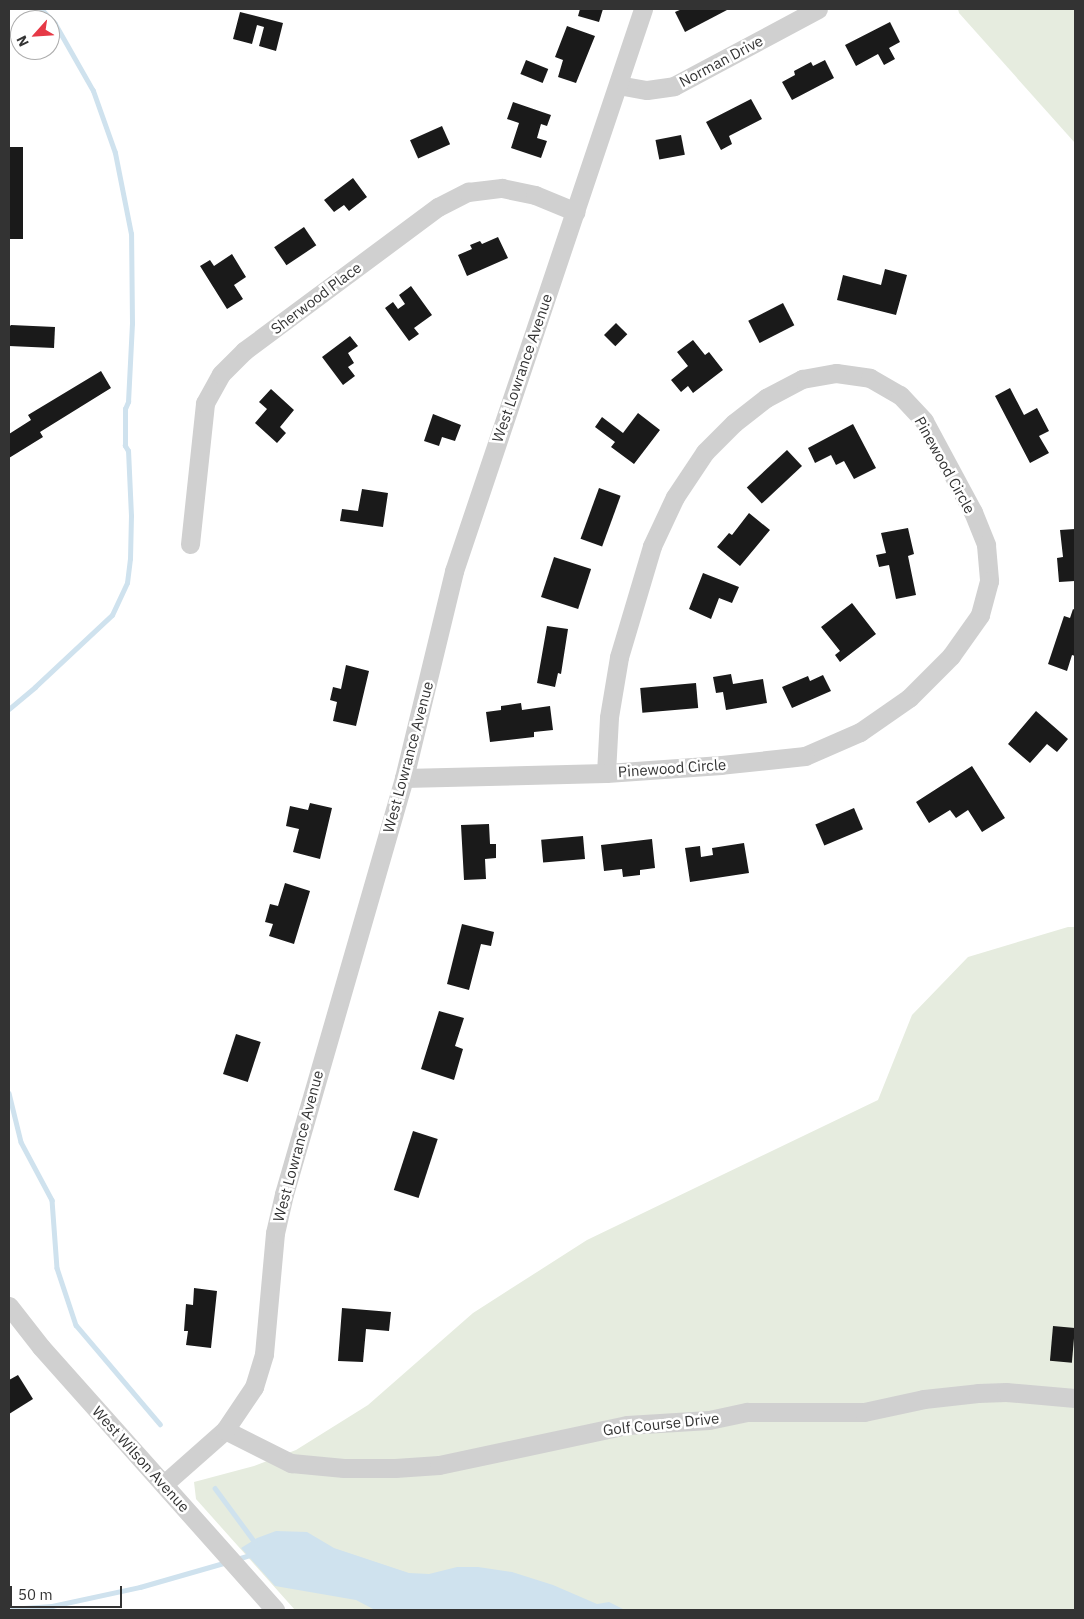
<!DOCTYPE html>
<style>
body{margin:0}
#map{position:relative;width:1084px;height:1619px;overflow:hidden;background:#fff;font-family:"IBM Plex Sans",sans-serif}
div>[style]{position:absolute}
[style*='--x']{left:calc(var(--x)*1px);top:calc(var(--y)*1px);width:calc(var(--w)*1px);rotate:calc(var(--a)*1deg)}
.green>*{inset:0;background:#e6ecdf}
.water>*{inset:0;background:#cfe2ee}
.stream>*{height:4.5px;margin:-2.25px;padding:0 2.25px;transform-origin:2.25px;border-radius:2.25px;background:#cfe2ee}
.building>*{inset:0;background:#1a1a1a;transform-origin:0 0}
.minor>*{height:19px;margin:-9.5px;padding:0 9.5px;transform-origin:9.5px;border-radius:9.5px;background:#d0d0d0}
span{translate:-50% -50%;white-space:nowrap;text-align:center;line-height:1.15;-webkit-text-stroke:5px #fff;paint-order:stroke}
.street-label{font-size:15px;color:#333}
.frame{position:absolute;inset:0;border:10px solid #333;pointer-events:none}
.north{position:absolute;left:10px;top:10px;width:50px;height:50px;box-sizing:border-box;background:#fff;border:1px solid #adadad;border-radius:50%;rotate:244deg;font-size:14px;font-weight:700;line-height:20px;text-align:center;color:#333}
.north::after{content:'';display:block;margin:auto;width:18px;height:22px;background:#e63946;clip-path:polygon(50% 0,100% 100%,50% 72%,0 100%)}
.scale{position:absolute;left:10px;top:1586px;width:112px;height:22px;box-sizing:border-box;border:2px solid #333;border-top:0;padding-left:6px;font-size:15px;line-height:18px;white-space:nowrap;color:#333;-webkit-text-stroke:4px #fff;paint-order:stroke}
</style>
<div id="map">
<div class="green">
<div style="clip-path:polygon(958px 9px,1075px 9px,1075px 143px,959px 13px)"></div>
<div style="clip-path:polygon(1068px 927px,1075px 927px,1075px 1610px,295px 1610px,196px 1499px,194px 1482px,254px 1466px,296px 1450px,368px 1405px,473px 1313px,587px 1240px,878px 1100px,912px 1015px,968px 957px)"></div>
</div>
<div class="water">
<div style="clip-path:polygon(276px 1531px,307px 1532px,334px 1548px,409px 1573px,429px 1574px,457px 1567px,478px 1567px,512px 1572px,553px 1585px,597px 1604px,609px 1602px,625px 1610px,375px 1610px,356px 1600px,275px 1586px,241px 1548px,257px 1538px)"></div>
</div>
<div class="stream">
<div style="--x:9;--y:709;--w:34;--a:-40"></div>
<div style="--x:35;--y:687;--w:105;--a:-43.1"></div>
<div style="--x:112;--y:615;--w:35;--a:-65"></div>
<div style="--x:127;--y:583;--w:24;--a:-83"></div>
<div style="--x:130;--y:559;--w:43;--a:-88.7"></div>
<div style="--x:131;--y:516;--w:65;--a:-92.6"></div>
<div style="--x:128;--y:451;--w:6;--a:-121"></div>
<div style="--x:125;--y:446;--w:37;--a:-90"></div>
<div style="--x:125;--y:409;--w:8;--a:-67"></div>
<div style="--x:128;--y:402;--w:78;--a:-87.1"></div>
<div style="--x:132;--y:324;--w:90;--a:-90.6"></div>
<div style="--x:131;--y:234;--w:83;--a:-101.2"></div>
<div style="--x:115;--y:153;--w:66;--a:-109.5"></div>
<div style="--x:93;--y:91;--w:77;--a:-119.6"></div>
<div style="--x:55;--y:24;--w:21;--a:-133"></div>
<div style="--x:9;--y:1093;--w:50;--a:76.2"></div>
<div style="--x:21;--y:1142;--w:66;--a:61.9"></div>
<div style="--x:52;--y:1200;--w:68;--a:85.8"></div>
<div style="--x:57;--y:1268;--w:60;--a:71.6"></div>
<div style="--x:76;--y:1325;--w:130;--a:49.7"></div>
<div style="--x:215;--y:1488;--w:71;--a:53.6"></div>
<div style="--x:237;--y:1559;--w:17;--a:-17"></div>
<div style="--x:9;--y:1609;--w:43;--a:-4"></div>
<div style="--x:52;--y:1606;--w:90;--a:-12.2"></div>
<div style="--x:140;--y:1587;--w:91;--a:-16"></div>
</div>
<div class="building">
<div style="clip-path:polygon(580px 9px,603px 9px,599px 22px,578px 16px)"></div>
<div style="clip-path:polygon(682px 9px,726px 9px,727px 10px,685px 32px,675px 12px)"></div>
<div style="clip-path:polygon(240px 12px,283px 23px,276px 51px,259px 46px,264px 27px,257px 25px,252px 44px,233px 39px)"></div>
<div style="clip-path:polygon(890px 22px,900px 42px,889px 48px,895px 59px,884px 65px,878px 54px,856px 66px,845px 45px)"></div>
<div style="clip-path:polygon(567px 26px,595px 36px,576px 83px,558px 77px,563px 60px,555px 57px)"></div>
<div style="left:526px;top:60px;width:24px;height:15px;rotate:22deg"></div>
<div style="clip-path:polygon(825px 60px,834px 78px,792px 100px,782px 82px,795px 75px,794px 71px,811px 62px,813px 66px)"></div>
<div style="clip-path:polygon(751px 99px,762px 119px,729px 136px,732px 144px,721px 150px,706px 122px)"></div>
<div style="clip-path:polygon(513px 102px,551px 115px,547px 126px,541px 124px,537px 138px,547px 141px,541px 158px,511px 148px,519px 123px,507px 119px)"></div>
<div style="left:442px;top:126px;width:20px;height:35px;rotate:66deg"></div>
<div style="left:681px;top:135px;width:20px;height:26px;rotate:79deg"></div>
<div style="left:9px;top:147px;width:14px;height:92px"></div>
<div style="clip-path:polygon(353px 178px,367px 197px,349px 211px,344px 205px,334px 212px,324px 200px)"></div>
<div style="left:304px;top:227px;width:22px;height:36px;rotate:56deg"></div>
<div style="clip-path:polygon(498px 237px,508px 258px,467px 276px,458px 255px,472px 249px,470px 245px,480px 241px,482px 244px)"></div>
<div style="clip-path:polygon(232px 254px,246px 277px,234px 285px,243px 299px,227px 309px,200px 266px,210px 260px,214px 266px)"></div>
<div style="clip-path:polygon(885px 269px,907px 275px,896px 315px,837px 300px,843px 275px,881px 285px)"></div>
<div style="clip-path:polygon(411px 286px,432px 315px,414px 328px,419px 334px,409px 341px,385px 308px,393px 302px,398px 309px,405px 304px,399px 295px)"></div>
<div style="left:783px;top:303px;width:25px;height:39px;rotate:63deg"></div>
<div style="left:616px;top:323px;width:16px;height:17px;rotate:45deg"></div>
<div style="clip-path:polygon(11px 325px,55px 327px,54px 348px,9px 346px,9px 327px)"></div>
<div style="clip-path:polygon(350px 336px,358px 346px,348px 353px,354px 363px,348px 367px,355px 376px,343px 385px,322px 357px)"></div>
<div style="clip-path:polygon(693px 340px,705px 355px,709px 352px,723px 370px,693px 393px,688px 386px,681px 392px,671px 380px,688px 366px,677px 352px)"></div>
<div style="clip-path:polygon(101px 371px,111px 388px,40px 432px,43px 437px,9px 458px,9px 434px,31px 420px,28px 415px)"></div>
<div style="clip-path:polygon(1010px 388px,1024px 415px,1037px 408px,1049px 431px,1039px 436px,1049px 453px,1030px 463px,995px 396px)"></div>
<div style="clip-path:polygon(271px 389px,294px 410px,280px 427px,286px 433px,277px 443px,255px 423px,267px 409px,259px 402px)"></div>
<div style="clip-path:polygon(638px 413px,660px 430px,634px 464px,611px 447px,615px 442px,595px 427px,602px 417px,623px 433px)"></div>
<div style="clip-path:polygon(433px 414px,461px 425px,455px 441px,442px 437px,439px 446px,424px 441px)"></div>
<div style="clip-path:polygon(853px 424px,876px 468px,854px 479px,844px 461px,836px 465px,831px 455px,815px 463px,808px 448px)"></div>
<div style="left:787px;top:450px;width:22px;height:55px;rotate:47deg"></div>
<div style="left:599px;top:488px;width:23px;height:54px;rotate:20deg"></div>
<div style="clip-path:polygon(362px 489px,388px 493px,383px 527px,340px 521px,342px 509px,358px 511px)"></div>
<div style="clip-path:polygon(749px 513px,770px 530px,740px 566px,717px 547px,729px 533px,732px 535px)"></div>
<div style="clip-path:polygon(908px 528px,914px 554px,908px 556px,916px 595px,896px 599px,889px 565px,879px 567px,876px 555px,886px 553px,881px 533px)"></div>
<div style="clip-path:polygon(1075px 529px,1075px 581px,1059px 582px,1057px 558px,1063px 557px,1060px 530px)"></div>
<div style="left:554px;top:557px;width:39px;height:42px;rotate:18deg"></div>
<div style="clip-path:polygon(703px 573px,739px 587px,732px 603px,719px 598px,711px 619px,689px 609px)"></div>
<div style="clip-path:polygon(852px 603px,876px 634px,840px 662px,835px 655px,840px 651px,821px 627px)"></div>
<div style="clip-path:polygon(1073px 609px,1075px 610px,1075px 656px,1072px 655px,1067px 671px,1048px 664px,1064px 616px,1070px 618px)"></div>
<div style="clip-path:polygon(547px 626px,568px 629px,561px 674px,558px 673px,555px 687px,537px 683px)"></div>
<div style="clip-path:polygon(346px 665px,369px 671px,356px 726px,333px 721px,337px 702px,330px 700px,333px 687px,341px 689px)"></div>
<div style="clip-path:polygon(731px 674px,733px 684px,763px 679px,767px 703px,726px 710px,723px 692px,716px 693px,713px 677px)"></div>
<div style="clip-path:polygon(823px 675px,831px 691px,792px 708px,782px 687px,808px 676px,810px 681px)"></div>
<div style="left:696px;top:683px;width:25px;height:56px;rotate:85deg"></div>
<div style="clip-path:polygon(521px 703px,522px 710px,550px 706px,553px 730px,534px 732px,534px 737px,490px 742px,486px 712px,501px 710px,501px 706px)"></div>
<div style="clip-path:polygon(1036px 711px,1068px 739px,1057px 752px,1047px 744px,1030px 763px,1008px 744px)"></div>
<div style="clip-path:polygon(972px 766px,1005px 818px,982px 832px,968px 810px,956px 818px,950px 810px,929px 823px,916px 802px)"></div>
<div style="clip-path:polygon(310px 803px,332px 808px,320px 859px,293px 852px,299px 829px,286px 826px,290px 806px,308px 810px)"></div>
<div style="left:854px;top:808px;width:23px;height:42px;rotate:67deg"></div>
<div style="clip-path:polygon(489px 824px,490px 844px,496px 844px,496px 858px,485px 859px,486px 879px,464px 880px,461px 825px)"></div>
<div style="left:583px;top:836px;width:23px;height:42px;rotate:85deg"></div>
<div style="clip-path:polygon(652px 839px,655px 868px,640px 870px,640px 875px,623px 877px,622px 869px,604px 871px,601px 845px)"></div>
<div style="clip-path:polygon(744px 843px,749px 873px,690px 882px,685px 848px,700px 846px,701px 857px,713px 855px,712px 848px)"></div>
<div style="clip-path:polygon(285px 883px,310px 891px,294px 944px,269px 936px,273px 924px,265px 922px,270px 904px,278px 906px)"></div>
<div style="clip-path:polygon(462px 924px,494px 932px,491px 946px,481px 944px,469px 990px,447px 984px)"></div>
<div style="clip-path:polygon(439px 1011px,464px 1018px,455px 1046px,463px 1049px,454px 1080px,421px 1069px)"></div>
<div style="left:236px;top:1034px;width:26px;height:42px;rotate:18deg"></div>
<div style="left:413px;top:1131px;width:26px;height:62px;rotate:18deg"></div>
<div style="clip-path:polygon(194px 1288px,217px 1291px,211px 1348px,186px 1345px,188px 1331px,184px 1331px,186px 1304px,193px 1305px)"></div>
<div style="clip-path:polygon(342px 1308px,391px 1312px,389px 1331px,366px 1329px,363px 1362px,338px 1361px)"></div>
<div style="left:1053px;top:1326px;width:22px;height:35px;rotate:5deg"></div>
<div style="clip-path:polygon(18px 1375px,33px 1399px,9px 1414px,9px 1380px)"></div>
</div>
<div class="minor">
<div style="--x:618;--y:85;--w:29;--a:10"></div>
<div style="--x:647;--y:90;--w:27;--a:-8"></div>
<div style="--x:674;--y:86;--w:163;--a:-28.1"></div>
<div style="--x:836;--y:373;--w:34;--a:8"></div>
<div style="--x:870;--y:378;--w:34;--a:30"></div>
<div style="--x:900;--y:395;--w:35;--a:47"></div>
<div style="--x:924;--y:421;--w:103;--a:61.7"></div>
<div style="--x:973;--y:512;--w:35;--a:68"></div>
<div style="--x:986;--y:545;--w:36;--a:85"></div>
<div style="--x:989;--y:581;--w:35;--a:105"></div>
<div style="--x:980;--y:615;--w:50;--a:125.3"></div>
<div style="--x:951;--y:656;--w:59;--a:135"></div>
<div style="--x:909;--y:698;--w:60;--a:145.2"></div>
<div style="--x:860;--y:732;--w:60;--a:156.4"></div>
<div style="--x:805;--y:756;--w:84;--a:173.9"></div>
<div style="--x:721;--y:765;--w:115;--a:176"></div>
<div style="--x:606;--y:773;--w:56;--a:-86.9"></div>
<div style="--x:609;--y:717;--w:61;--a:-80.5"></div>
<div style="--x:619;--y:657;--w:116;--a:-73.4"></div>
<div style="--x:652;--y:546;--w:54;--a:-64.9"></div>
<div style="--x:675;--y:497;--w:54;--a:-56.3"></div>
<div style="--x:705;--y:452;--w:41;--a:-45"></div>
<div style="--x:734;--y:423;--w:41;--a:-38"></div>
<div style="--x:766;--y:398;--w:41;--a:-27.8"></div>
<div style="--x:802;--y:379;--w:35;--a:-10"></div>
<div style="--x:190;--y:544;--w:142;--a:-83.9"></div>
<div style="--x:205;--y:403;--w:33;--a:-61"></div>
<div style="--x:221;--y:374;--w:33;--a:-45"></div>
<div style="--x:244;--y:351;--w:242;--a:-36.6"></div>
<div style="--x:438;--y:207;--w:34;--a:-27"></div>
<div style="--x:468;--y:192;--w:34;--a:-7"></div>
<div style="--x:502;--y:188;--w:34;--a:12"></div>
<div style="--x:535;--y:195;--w:44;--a:22.5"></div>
<div style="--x:404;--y:778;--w:202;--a:-1.4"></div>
<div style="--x:9;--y:1306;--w:52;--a:52"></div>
<div style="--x:41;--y:1347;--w:352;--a:48.3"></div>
<div style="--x:225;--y:1430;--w:74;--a:26.6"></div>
<div style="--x:291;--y:1463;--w:53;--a:5.4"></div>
<div style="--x:344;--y:1468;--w:51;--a:0"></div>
<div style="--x:395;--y:1468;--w:44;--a:-3.9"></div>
<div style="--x:439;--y:1465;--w:192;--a:-12"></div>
<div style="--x:627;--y:1425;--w:82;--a:-3.5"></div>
<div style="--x:709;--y:1420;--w:39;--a:-12"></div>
<div style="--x:747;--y:1412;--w:117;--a:0"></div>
<div style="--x:864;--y:1412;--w:61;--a:-12.2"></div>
<div style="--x:924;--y:1399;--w:54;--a:-6.3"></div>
<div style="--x:978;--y:1393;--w:28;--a:-2"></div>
<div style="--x:1006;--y:1392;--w:69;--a:5"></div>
<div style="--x:164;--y:1484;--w:81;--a:-41.5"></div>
<div style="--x:225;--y:1430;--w:52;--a:-56"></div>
<div style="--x:254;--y:1387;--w:34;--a:-73"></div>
<div style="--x:264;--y:1354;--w:121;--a:-84.8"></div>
<div style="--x:275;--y:1233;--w:40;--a:-77"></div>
<div style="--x:284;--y:1194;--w:433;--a:-73.9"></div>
<div style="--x:404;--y:778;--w:213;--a:-76.4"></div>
<div style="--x:454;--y:571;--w:593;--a:-71.41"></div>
</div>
<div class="street-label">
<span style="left:721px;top:61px;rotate:-28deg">Norman Drive</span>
<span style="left:316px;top:298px;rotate:-37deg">Sherwood Place</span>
<span style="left:522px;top:368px;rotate:-71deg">West Lowrance Avenue</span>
<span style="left:945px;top:465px;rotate:61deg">Pinewood Circle</span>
<span style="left:408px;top:757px;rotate:-75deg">West Lowrance Avenue</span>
<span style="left:672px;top:768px;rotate:-4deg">Pinewood Circle</span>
<span style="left:298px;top:1146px;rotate:-75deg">West Lowrance Avenue</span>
<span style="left:661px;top:1424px;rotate:-6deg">Golf Course Drive</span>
<span style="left:141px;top:1459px;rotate:48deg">West Wilson Avenue</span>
</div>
<div class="frame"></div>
<div class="north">N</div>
<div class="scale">50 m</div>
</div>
